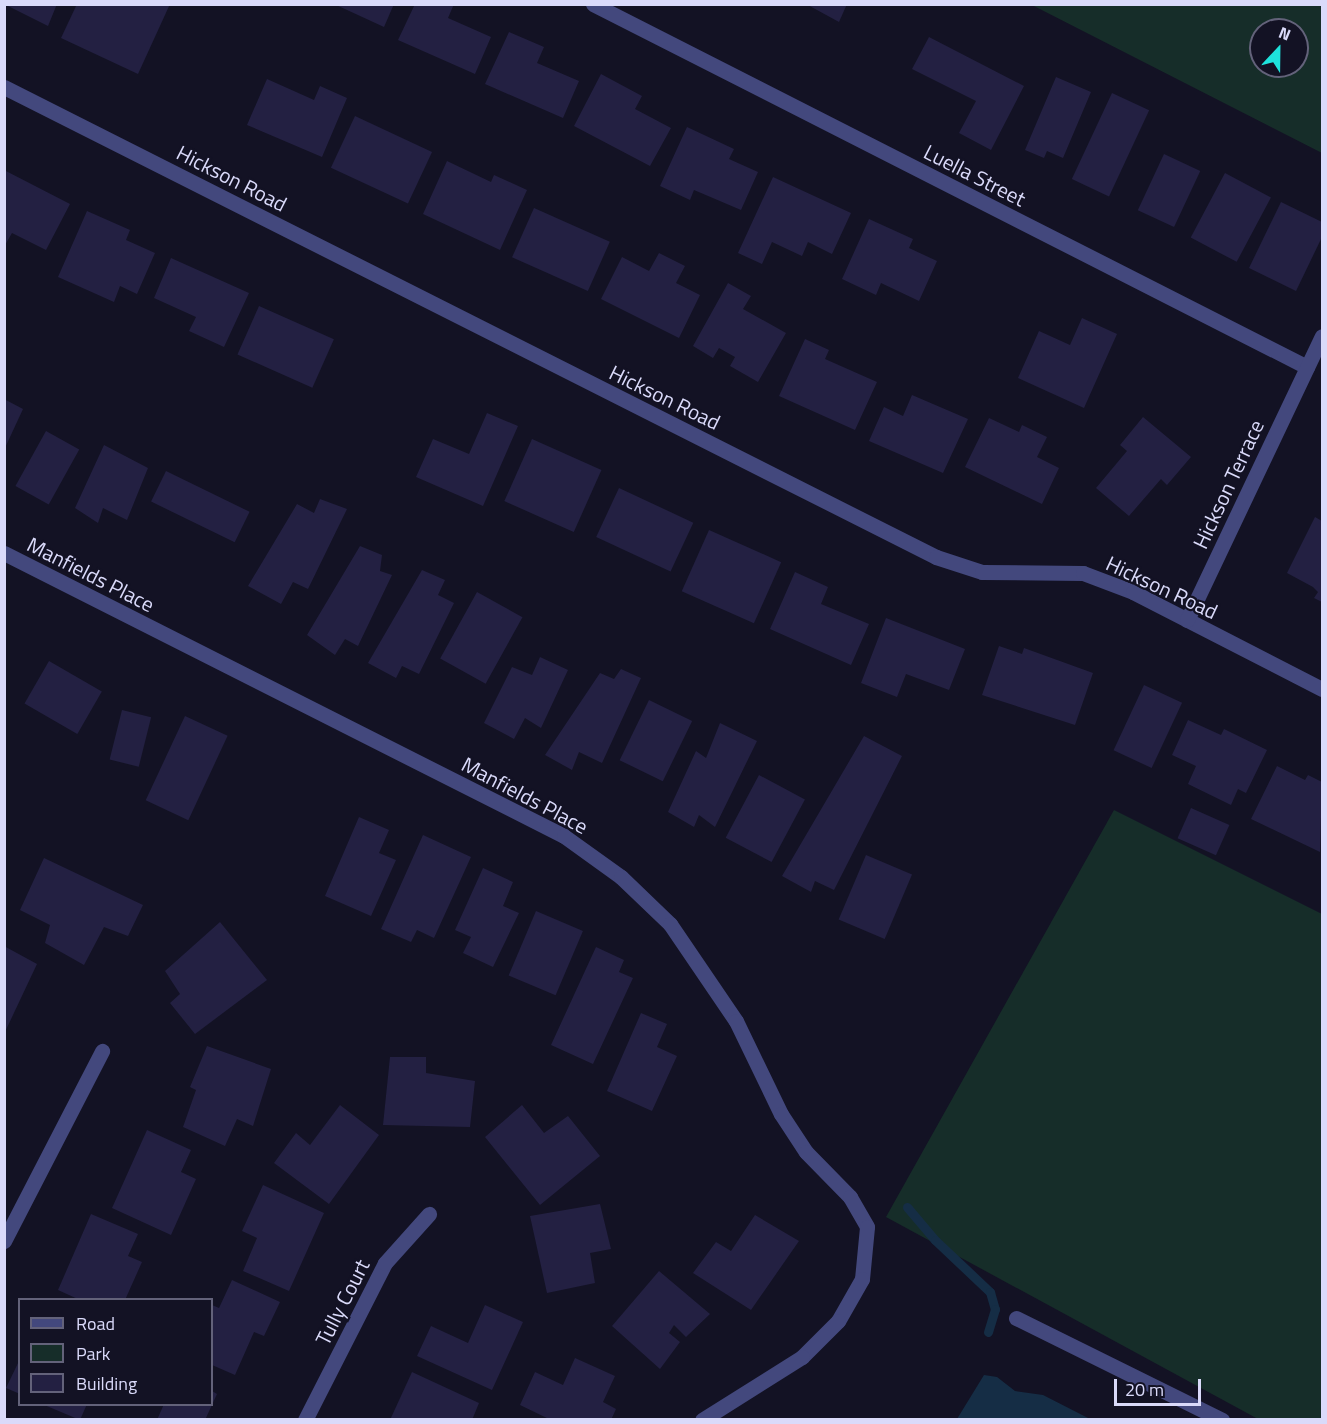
<!DOCTYPE html>
<style>
body{margin:0}
#map{position:relative;width:1327px;height:1424px;overflow:hidden;background:#131224;font-family:"Titillium Web",sans-serif}
div>[style]{position:absolute}
[style*='--x']{left:calc(var(--x)*1px);top:calc(var(--y)*1px);width:calc(var(--w)*1px);rotate:calc(var(--a)*1deg)}
.green>*{inset:0;background:#162d29}
.water>*{inset:0;background:#152d45}
.stream>*{height:9px;margin:-4.5px;padding:0 4.5px;transform-origin:4.5px;border-radius:4.5px;background:#152d45}
.building>*{inset:0;background:#232042;transform-origin:0 0}
.minor>*{height:15px;margin:-7.5px;padding:0 7.5px;transform-origin:7.5px;border-radius:7.5px;background:#43487d}
span{translate:-50% -50%;white-space:nowrap;text-align:center;line-height:1.15;-webkit-text-stroke:4.5px #131224;paint-order:stroke}
.street-label{font-size:21px;color:#dadafa}
.frame{position:absolute;inset:0;border:6px solid #dadafa;pointer-events:none}
.legend{position:absolute;left:18px;top:1298px;width:195px;height:108px;box-sizing:border-box;background:#131224;border:2px solid #63627a;margin:0;padding:8px 10px;list-style:none;font-size:18px;color:#dadafa}
.legend li{display:flex;align-items:center;gap:12px;height:30px}
.legend b{width:30px;border:2px solid #63627a}
.north{position:absolute;left:1249px;top:18px;width:60px;height:60px;box-sizing:border-box;background:#131224;border:2px solid #63627a;border-radius:50%;rotate:22deg;font-size:16px;font-weight:700;line-height:24px;text-align:center;color:#dadafa}
.north::after{content:'';display:block;margin:auto;width:21px;height:27px;background:#1ee2dc;clip-path:polygon(50% 0,100% 100%,50% 72%,0 100%)}
.scale{position:absolute;left:1114px;top:1379px;width:87px;height:27px;box-sizing:border-box;border:3px solid #dadafa;border-top:0;padding-left:8px;font-size:18px;line-height:21px;white-space:nowrap;color:#dadafa;-webkit-text-stroke:4px #131224;paint-order:stroke}
</style>
<div id="map">
<div class="green">
<div style="clip-path:polygon(evenodd,1032px 5px,1322px 5px,1322px 153px,1032px 5px,1261px 30px,1297px 30px,1297px 66px,1261px 66px,1261px 30px)"></div>
<div style="clip-path:polygon(1114px 810px,1322px 914px,1322px 1419px,1258px 1419px,886px 1217px)"></div>
</div>
<div class="water">
<div style="clip-path:polygon(984px 1375px,997px 1377px,1015px 1391px,1043px 1395px,1090px 1419px,957px 1419px)"></div>
</div>
<div class="stream">
<div style="--x:907;--y:1207;--w:43;--a:49.7"></div>
<div style="--x:935;--y:1240;--w:76;--a:43.4"></div>
<div style="--x:990;--y:1292;--w:18;--a:74"></div>
<div style="--x:995;--y:1309;--w:24;--a:107"></div>
</div>
<div class="building">
<div style="clip-path:polygon(4px 4px,57px 4px,48px 26px)"></div>
<div style="clip-path:polygon(77px 4px,170px 4px,138px 74px,61px 38px)"></div>
<div style="clip-path:polygon(334px 4px,394px 4px,384px 27px)"></div>
<div style="clip-path:polygon(415px 4px,454px 4px,448px 18px,491px 37px,475px 74px,398px 40px)"></div>
<div style="clip-path:polygon(806px 4px,847px 4px,839px 22px)"></div>
<div style="clip-path:polygon(509px 32px,544px 47px,537px 63px,579px 81px,563px 118px,485px 84px)"></div>
<div style="clip-path:polygon(929px 37px,1024px 86px,991px 150px,959px 133px,976px 101px,912px 69px)"></div>
<div style="clip-path:polygon(601px 74px,642px 96px,635px 109px,671px 128px,650px 166px,574px 126px)"></div>
<div style="clip-path:polygon(1056px 77px,1091px 92px,1063px 158px,1047px 151px,1044px 158px,1025px 150px)"></div>
<div style="clip-path:polygon(267px 79px,314px 100px,320px 86px,347px 98px,322px 157px,247px 125px)"></div>
<div style="left:1112px;top:93px;width:41px;height:95px;rotate:25deg"></div>
<div style="left:355px;top:116px;width:85px;height:57px;rotate:25deg"></div>
<div style="clip-path:polygon(687px 127px,734px 149px,729px 159px,758px 172px,741px 210px,694px 190px,690px 200px,660px 186px)"></div>
<div style="left:1164px;top:154px;width:40px;height:62px;rotate:25deg"></div>
<div style="clip-path:polygon(447px 161px,491px 182px,494px 175px,527px 190px,500px 250px,423px 214px)"></div>
<div style="clip-path:polygon(4px 170px,70px 204px,46px 250px,12px 233px,4px 247px)"></div>
<div style="left:1225px;top:173px;width:52px;height:73px;rotate:28deg"></div>
<div style="clip-path:polygon(773px 177px,851px 213px,832px 254px,808px 242px,802px 256px,772px 242px,762px 264px,738px 253px)"></div>
<div style="clip-path:polygon(1281px 202px,1322px 222px,1322px 237px,1296px 291px,1249px 268px)"></div>
<div style="left:534px;top:208px;width:83px;height:54px;rotate:24deg"></div>
<div style="clip-path:polygon(87px 211px,130px 230px,126px 240px,155px 253px,137px 294px,120px 286px,114px 302px,58px 277px)"></div>
<div style="clip-path:polygon(869px 219px,913px 239px,909px 248px,937px 261px,919px 301px,881px 283px,876px 295px,842px 279px)"></div>
<div style="clip-path:polygon(659px 253px,685px 266px,676px 283px,700px 295px,679px 338px,601px 299px,622px 257px,649px 271px)"></div>
<div style="clip-path:polygon(171px 258px,249px 293px,224px 347px,189px 331px,196px 317px,154px 298px)"></div>
<div style="clip-path:polygon(728px 283px,751px 296px,743px 309px,786px 333px,758px 382px,730px 366px,735px 357px,719px 348px,713px 358px,693px 346px)"></div>
<div style="left:259px;top:306px;width:82px;height:53px;rotate:24deg"></div>
<div style="clip-path:polygon(1082px 318px,1117px 334px,1084px 408px,1018px 378px,1039px 331px,1070px 345px)"></div>
<div style="clip-path:polygon(805px 339px,829px 350px,825px 359px,877px 382px,855px 430px,779px 396px)"></div>
<div style="clip-path:polygon(912px 395px,968px 419px,943px 473px,869px 441px,884px 407px,903px 416px)"></div>
<div style="clip-path:polygon(4px 399px,23px 409px,4px 450px)"></div>
<div style="clip-path:polygon(487px 413px,518px 426px,483px 506px,416px 477px,433px 439px,469px 454px)"></div>
<div style="clip-path:polygon(1143px 417px,1191px 457px,1167px 485px,1161px 479px,1129px 516px,1096px 488px,1127px 451px,1120px 445px)"></div>
<div style="clip-path:polygon(989px 418px,1019px 432px,1022px 425px,1047px 437px,1037px 457px,1059px 468px,1042px 504px,965px 467px)"></div>
<div style="left:46px;top:431px;width:38px;height:63px;rotate:29deg"></div>
<div style="left:532px;top:439px;width:76px;height:68px;rotate:24deg"></div>
<div style="clip-path:polygon(104px 445px,148px 468px,127px 520px,103px 508px,98px 523px,75px 508px)"></div>
<div style="left:166px;top:471px;width:93px;height:34px;rotate:26deg"></div>
<div style="left:619px;top:488px;width:82px;height:54px;rotate:25deg"></div>
<div style="clip-path:polygon(320px 499px,347px 509px,308px 589px,293px 582px,281px 604px,248px 586px,297px 504px,314px 513px)"></div>
<div style="clip-path:polygon(1315px 517px,1322px 521px,1322px 602px,1314px 598px,1318px 592px,1313px 587px,1287px 573px)"></div>
<div style="left:709px;top:530px;width:79px;height:67px;rotate:24deg"></div>
<div style="clip-path:polygon(360px 546px,382px 555px,380px 571px,392px 575px,358px 646px,345px 639px,335px 655px,307px 635px)"></div>
<div style="clip-path:polygon(422px 570px,445px 580px,438px 595px,454px 603px,419px 674px,402px 666px,396px 678px,368px 663px)"></div>
<div style="clip-path:polygon(795px 572px,828px 587px,821px 604px,869px 624px,851px 665px,770px 629px)"></div>
<div style="left:477px;top:592px;width:52px;height:76px;rotate:29deg"></div>
<div style="clip-path:polygon(886px 618px,965px 649px,949px 690px,906px 674px,897px 697px,861px 683px)"></div>
<div style="clip-path:polygon(999px 646px,1022px 654px,1024px 648px,1093px 673px,1075px 725px,982px 695px)"></div>
<div style="clip-path:polygon(540px 657px,568px 670px,541px 728px,525px 718px,514px 739px,484px 723px,512px 667px,532px 675px)"></div>
<div style="left:49px;top:661px;width:61px;height:49px;rotate:30deg"></div>
<div style="clip-path:polygon(621px 669px,641px 678px,602px 763px,579px 752px,572px 770px,545px 755px,600px 673px,614px 679px)"></div>
<div style="left:1144px;top:685px;width:42px;height:72px;rotate:25deg"></div>
<div style="left:649px;top:700px;width:48px;height:67px;rotate:26deg"></div>
<div style="left:122px;top:710px;width:30px;height:51px;rotate:14deg"></div>
<div style="left:185px;top:716px;width:47px;height:93px;rotate:25deg"></div>
<div style="clip-path:polygon(1188px 720px,1221px 735px,1224px 729px,1267px 750px,1246px 793px,1238px 789px,1231px 805px,1188px 784px,1196px 766px,1172px 755px)"></div>
<div style="clip-path:polygon(720px 723px,757px 741px,715px 827px,699px 815px,694px 827px,668px 812px,696px 751px,706px 758px)"></div>
<div style="clip-path:polygon(864px 736px,902px 756px,834px 890px,815px 881px,811px 892px,782px 876px)"></div>
<div style="clip-path:polygon(1277px 766px,1305px 780px,1308px 775px,1322px 782px,1320px 852px,1251px 819px)"></div>
<div style="left:759px;top:775px;width:52px;height:71px;rotate:28deg"></div>
<div style="left:1191px;top:808px;width:42px;height:33px;rotate:24deg"></div>
<div style="clip-path:polygon(359px 817px,389px 830px,379px 853px,396px 860px,371px 916px,325px 896px)"></div>
<div style="clip-path:polygon(423px 835px,471px 857px,434px 938px,417px 930px,411px 942px,381px 929px)"></div>
<div style="left:866px;top:855px;width:50px;height:70px;rotate:23deg"></div>
<div style="clip-path:polygon(44px 858px,143px 905px,128px 936px,104px 927px,84px 965px,45px 943px,50px 925px,20px 910px)"></div>
<div style="clip-path:polygon(483px 868px,513px 882px,503px 906px,519px 913px,493px 967px,463px 953px,471px 937px,455px 930px)"></div>
<div style="left:536px;top:911px;width:51px;height:70px;rotate:23deg"></div>
<div style="clip-path:polygon(220px 922px,267px 980px,195px 1034px,170px 1003px,180px 994px,165px 971px)"></div>
<div style="clip-path:polygon(4px 946px,37px 964px,4px 1034px)"></div>
<div style="clip-path:polygon(596px 947px,624px 960px,619px 972px,633px 978px,593px 1064px,551px 1045px)"></div>
<div style="clip-path:polygon(641px 1013px,667px 1024px,657px 1047px,677px 1056px,652px 1111px,607px 1091px)"></div>
<div style="clip-path:polygon(207px 1046px,271px 1069px,253px 1126px,237px 1119px,225px 1146px,183px 1127px,196px 1090px,190px 1087px)"></div>
<div style="clip-path:polygon(390px 1057px,426px 1057px,426px 1073px,475px 1081px,470px 1127px,383px 1125px)"></div>
<div style="clip-path:polygon(340px 1105px,379px 1135px,329px 1204px,274px 1163px,296px 1133px,310px 1145px)"></div>
<div style="clip-path:polygon(522px 1105px,544px 1133px,568px 1116px,600px 1156px,540px 1205px,485px 1137px)"></div>
<div style="clip-path:polygon(147px 1130px,191px 1150px,181px 1172px,196px 1179px,171px 1235px,112px 1208px)"></div>
<div style="clip-path:polygon(263px 1185px,324px 1213px,289px 1291px,243px 1271px,257px 1238px,242px 1231px)"></div>
<div style="clip-path:polygon(600px 1204px,611px 1249px,590px 1253px,595px 1283px,547px 1293px,530px 1216px)"></div>
<div style="clip-path:polygon(91px 1214px,138px 1234px,128px 1256px,142px 1262px,125px 1300px,80px 1300px,58px 1290px)"></div>
<div style="clip-path:polygon(755px 1215px,799px 1241px,751px 1310px,693px 1273px,716px 1242px,731px 1251px)"></div>
<div style="clip-path:polygon(659px 1271px,710px 1314px,686px 1337px,674px 1325px,669px 1333px,680px 1342px,660px 1369px,612px 1326px)"></div>
<div style="clip-path:polygon(232px 1280px,280px 1302px,264px 1336px,254px 1332px,235px 1375px,212px 1365px,212px 1305px,219px 1308px)"></div>
<div style="clip-path:polygon(485px 1305px,523px 1322px,492px 1390px,417px 1356px,431px 1326px,468px 1343px)"></div>
<div style="clip-path:polygon(575px 1358px,615px 1376px,603px 1402px,616px 1409px,611px 1420px,551px 1420px,520px 1405px,535px 1372px,563px 1385px)"></div>
<div style="clip-path:polygon(20px 1359px,20px 1394px,6px 1388px)"></div>
<div style="clip-path:polygon(412px 1372px,479px 1403px,472px 1420px,390px 1420px)"></div>
<div style="clip-path:polygon(212px 1391px,217px 1394px,205px 1420px,157px 1420px,164px 1404px,212px 1404px)"></div>
<div style="clip-path:polygon(42px 1404px,87px 1404px,80px 1420px)"></div>
</div>
<div class="minor">
<div style="--x:593;--y:4;--w:801;--a:26.95"></div>
<div style="--x:4;--y:87;--w:1044;--a:26.76"></div>
<div style="--x:936;--y:557;--w:48;--a:18.1"></div>
<div style="--x:982;--y:572;--w:101;--a:0.6"></div>
<div style="--x:1083;--y:573;--w:53;--a:20.8"></div>
<div style="--x:1133;--y:592;--w:212;--a:27.2"></div>
<div style="--x:4;--y:553;--w:627;--a:26.81"></div>
<div style="--x:564;--y:836;--w:70;--a:35.7"></div>
<div style="--x:621;--y:877;--w:68;--a:43.8"></div>
<div style="--x:670;--y:924;--w:117;--a:55.8"></div>
<div style="--x:736;--y:1021;--w:103;--a:64.2"></div>
<div style="--x:781;--y:1114;--w:45;--a:56.7"></div>
<div style="--x:806;--y:1152;--w:63;--a:45.6"></div>
<div style="--x:850;--y:1197;--w:34;--a:60"></div>
<div style="--x:867;--y:1227;--w:52;--a:95.5"></div>
<div style="--x:862;--y:1279;--w:48;--a:119.7"></div>
<div style="--x:838;--y:1321;--w:51;--a:135"></div>
<div style="--x:802;--y:1357;--w:118;--a:147.8"></div>
<div style="--x:1187;--y:620;--w:314;--a:-64.6"></div>
<div style="--x:4;--y:1241;--w:214;--a:-62.7"></div>
<div style="--x:1016;--y:1318;--w:230;--a:26.3"></div>
<div style="--x:305;--y:1420;--w:176;--a:-63"></div>
<div style="--x:385;--y:1263;--w:66;--a:-48.1"></div>
</div>
<div class="street-label">
<span style="left:975px;top:175px;rotate:27deg">Luella Street</span>
<span style="left:232px;top:178px;rotate:27deg">Hickson Road</span>
<span style="left:665px;top:397px;rotate:26deg">Hickson Road</span>
<span style="left:1228px;top:484px;rotate:-65deg">Hickson Terrace</span>
<span style="left:91px;top:574px;rotate:27deg">Manfields Place</span>
<span style="left:1162px;top:587px;rotate:25deg">Hickson Road</span>
<span style="left:525px;top:795px;rotate:28deg">Manfields Place</span>
<span style="left:342px;top:1302px;rotate:-63deg">Tully Court</span>
</div>
<div class="frame"></div>
<ul class="legend">
<li><b style="height:8px;background:#43487d"></b>Road</li>
<li><b style="height:16px;background:#162d29"></b>Park</li>
<li><b style="height:16px;background:#232042"></b>Building</li>
</ul>
<div class="north">N</div>
<div class="scale">20 m</div>
</div>
